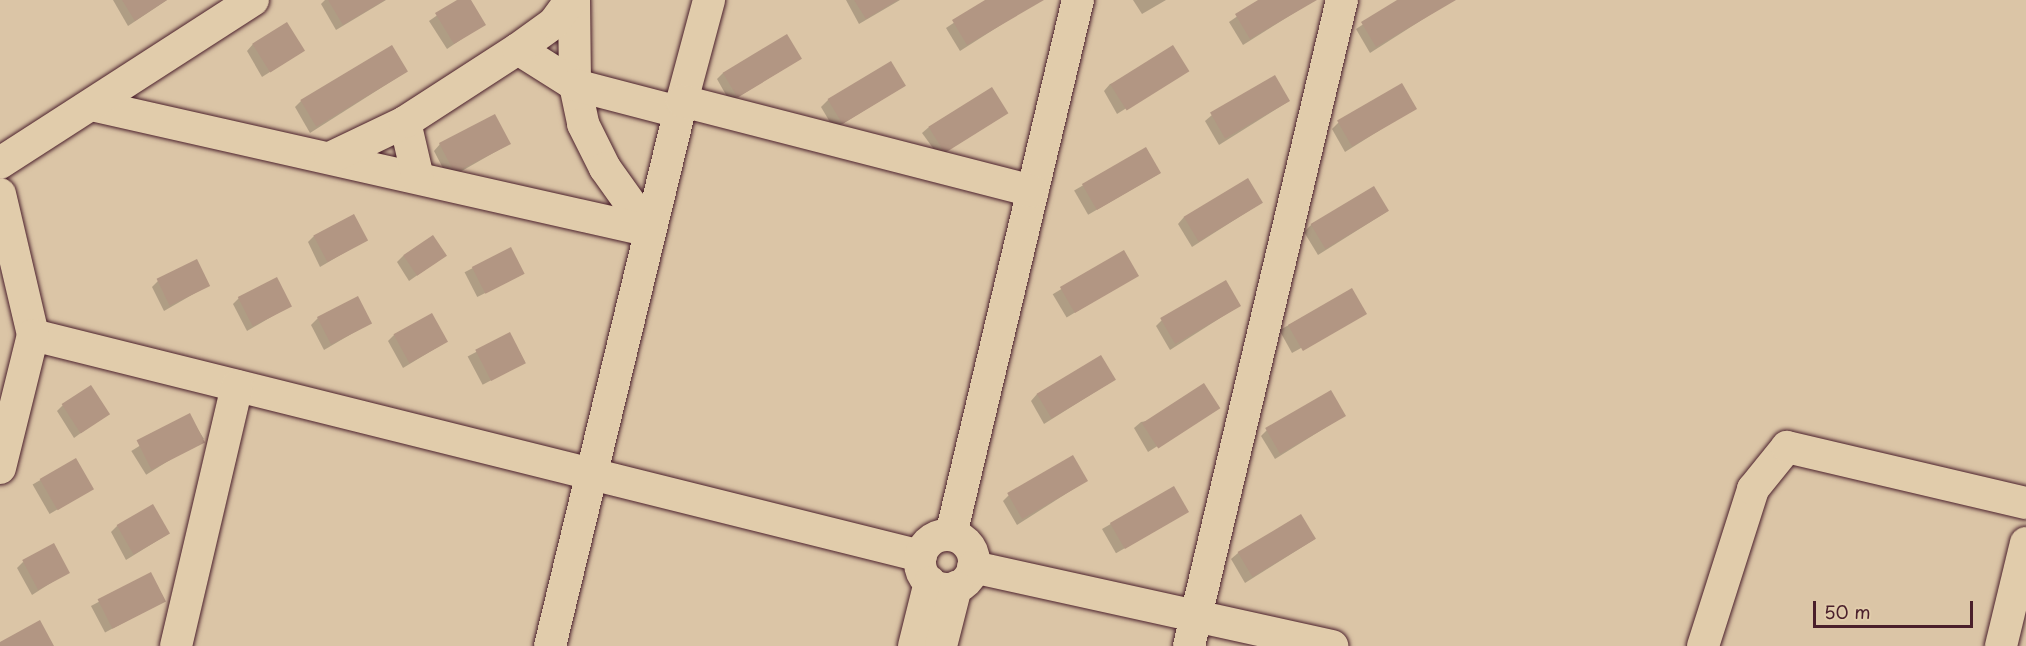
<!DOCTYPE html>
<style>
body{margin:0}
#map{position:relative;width:2026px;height:646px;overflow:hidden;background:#dbc5a6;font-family:"Playpen Sans",sans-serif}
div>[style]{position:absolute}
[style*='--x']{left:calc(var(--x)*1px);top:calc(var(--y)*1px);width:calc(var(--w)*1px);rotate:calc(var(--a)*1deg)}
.shadow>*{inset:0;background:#0003;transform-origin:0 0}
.building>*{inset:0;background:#b29683;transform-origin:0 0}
.roads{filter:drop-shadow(0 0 2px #4a1f2b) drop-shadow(0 0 2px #4a1f2b)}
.minor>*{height:32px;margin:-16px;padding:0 16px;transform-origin:16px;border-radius:16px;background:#e1ccab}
.minor>.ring{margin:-16px;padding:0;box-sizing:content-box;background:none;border:32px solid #e1ccab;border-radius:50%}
span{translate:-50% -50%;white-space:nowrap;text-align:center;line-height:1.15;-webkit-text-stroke:5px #e1ccab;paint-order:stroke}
.scale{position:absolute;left:1813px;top:601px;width:160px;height:27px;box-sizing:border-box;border:3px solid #4a1f2b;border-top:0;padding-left:8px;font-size:18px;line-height:21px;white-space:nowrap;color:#4a1f2b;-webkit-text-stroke:4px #e1ccab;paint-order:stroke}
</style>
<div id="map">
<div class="shadow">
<div style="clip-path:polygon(113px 0,167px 0,128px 26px)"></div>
<div style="clip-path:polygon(325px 0,386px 0,336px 30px,321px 4px)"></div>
<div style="clip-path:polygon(459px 0,469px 0,484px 24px,447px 49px,429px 21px)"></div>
<div style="clip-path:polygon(846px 0,900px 0,859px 24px)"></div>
<div style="clip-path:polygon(988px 0,1025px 0,1029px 7px,960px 51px,946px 28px)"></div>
<div style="clip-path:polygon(1133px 0,1166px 0,1142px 14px)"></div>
<div style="clip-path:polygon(1261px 0,1312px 0,1313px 1px,1243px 45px,1229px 22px)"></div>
<div style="clip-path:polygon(1400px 0,1434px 0,1439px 9px,1370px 53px,1356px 29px)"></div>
<div style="clip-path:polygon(253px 44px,303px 51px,262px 77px,247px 51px)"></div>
<div style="clip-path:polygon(800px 59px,730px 102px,717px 79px,723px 73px)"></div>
<div style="clip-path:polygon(1187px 70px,1117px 114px,1104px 91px,1110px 84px)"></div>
<div style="clip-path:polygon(406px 72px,310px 133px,295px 107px,301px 101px)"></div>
<div style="clip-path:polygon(904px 86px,834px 129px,821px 107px,828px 100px)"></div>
<div style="clip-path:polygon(1289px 101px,1219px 145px,1205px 121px,1212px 115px)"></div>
<div style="clip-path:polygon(1415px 108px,1345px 152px,1332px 129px,1338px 123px)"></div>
<div style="clip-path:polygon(1006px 113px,938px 155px,922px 133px,929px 127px)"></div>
<div style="clip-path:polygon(440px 144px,509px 144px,453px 176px,446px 174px,434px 151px)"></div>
<div style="left:1146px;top:149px;width:28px;height:83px;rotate:60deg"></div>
<div style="clip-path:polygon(1261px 203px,1192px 247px,1178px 224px,1184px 217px)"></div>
<div style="clip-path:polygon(1388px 211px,1318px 255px,1304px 232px,1311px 225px)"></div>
<div style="clip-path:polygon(314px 236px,366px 240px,320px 267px,308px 242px)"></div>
<div style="left:510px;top:249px;width:28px;height:51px;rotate:63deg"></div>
<div style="left:1123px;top:252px;width:27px;height:82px;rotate:59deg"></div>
<div style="clip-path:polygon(403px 256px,445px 256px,409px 281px,397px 262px)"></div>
<div style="clip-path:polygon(158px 281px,209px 285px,164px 311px,152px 287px)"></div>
<div style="left:1352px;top:290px;width:26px;height:83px;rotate:61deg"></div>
<div style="clip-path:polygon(239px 298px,290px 306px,247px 331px,233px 304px)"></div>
<div style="clip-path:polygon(1239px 306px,1170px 350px,1156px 326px,1162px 320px)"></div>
<div style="clip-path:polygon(318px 318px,370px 323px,324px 350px,311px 325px)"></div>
<div style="left:510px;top:334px;width:32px;height:48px;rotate:62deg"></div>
<div style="clip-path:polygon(394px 335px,446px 342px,403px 368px,388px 341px)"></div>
<div style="clip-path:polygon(1114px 380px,1044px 424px,1031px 401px,1037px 394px)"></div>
<div style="clip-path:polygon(63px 405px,108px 413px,74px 438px,57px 411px)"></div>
<div style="clip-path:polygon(1218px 408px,1148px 452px,1134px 428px,1141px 422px)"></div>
<div style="left:189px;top:415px;width:28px;height:68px;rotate:58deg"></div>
<div style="clip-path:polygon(1344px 416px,1275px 459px,1261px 436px,1267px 430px)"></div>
<div style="left:75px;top:460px;width:34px;height:49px;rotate:60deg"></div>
<div style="clip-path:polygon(1086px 481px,1017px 525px,1003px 501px,1009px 495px)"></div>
<div style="left:1173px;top:488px;width:28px;height:82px;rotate:60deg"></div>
<div style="clip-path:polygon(117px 526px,168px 534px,126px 560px,111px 532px)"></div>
<div style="clip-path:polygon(1315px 539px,1245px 583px,1231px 559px,1238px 553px)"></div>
<div style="clip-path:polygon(23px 562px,68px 572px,32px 595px,17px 568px)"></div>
<div style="left:151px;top:574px;width:30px;height:68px;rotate:62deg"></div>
</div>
<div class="building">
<div style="clip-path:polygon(122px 0,167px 0,135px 21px)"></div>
<div style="clip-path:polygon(328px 0,385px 0,343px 25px)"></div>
<div style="clip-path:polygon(457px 0,471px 0,486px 25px,454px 44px,435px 13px)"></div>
<div style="clip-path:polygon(854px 0,898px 0,866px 19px)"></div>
<div style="clip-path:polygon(985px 0,1044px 0,967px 45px,952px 20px)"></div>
<div style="clip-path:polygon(1258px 0,1317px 0,1250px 39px,1235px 14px)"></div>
<div style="clip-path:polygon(1397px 0,1456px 0,1376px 47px,1361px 22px)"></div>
<div style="left:287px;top:22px;width:34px;height:41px;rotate:58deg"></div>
<div style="left:787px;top:34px;width:29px;height:75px;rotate:59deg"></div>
<div style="left:392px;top:45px;width:31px;height:107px;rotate:59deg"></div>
<div style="left:1173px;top:45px;width:31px;height:74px;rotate:58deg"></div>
<div style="left:891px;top:61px;width:29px;height:74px;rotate:59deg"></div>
<div style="left:1275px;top:75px;width:30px;height:75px;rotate:60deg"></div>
<div style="left:1402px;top:83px;width:30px;height:75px;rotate:60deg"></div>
<div style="left:992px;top:87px;width:31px;height:75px;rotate:58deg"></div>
<div style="clip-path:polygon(495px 114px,511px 144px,460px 170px,452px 168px,439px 143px)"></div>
<div style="left:1146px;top:147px;width:30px;height:74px;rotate:60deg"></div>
<div style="left:1248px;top:178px;width:29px;height:75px;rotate:59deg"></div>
<div style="left:1374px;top:186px;width:29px;height:74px;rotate:59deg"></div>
<div style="left:354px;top:214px;width:30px;height:46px;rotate:62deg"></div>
<div style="left:433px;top:235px;width:25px;height:36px;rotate:56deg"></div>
<div style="left:511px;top:247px;width:30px;height:44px;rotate:63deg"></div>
<div style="left:1124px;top:250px;width:30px;height:74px;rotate:60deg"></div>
<div style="left:197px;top:259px;width:30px;height:45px;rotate:64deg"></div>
<div style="left:277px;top:277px;width:33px;height:44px;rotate:63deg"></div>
<div style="left:1226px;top:280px;width:30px;height:76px;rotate:60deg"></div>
<div style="left:1352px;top:288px;width:30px;height:74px;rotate:60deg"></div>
<div style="left:358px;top:296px;width:31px;height:46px;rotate:63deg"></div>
<div style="left:432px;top:313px;width:33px;height:44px;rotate:61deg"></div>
<div style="left:510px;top:332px;width:35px;height:39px;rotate:63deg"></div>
<div style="left:1101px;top:355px;width:29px;height:75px;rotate:59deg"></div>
<div style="left:1204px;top:383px;width:30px;height:74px;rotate:57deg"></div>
<div style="left:91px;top:385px;width:35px;height:35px;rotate:57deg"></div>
<div style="left:1331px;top:390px;width:30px;height:76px;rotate:60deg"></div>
<div style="left:190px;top:413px;width:33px;height:60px;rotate:63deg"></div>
<div style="left:1073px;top:455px;width:30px;height:76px;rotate:60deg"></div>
<div style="left:76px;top:458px;width:36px;height:42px;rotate:60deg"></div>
<div style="left:1174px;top:486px;width:30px;height:74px;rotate:60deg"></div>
<div style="left:153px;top:504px;width:34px;height:42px;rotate:60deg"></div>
<div style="left:1301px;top:514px;width:29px;height:74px;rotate:59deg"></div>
<div style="left:54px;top:543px;width:34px;height:36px;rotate:62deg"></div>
<div style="left:151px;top:572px;width:33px;height:60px;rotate:63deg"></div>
<div style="clip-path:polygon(40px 620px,54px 646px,0 646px,0 642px)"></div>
</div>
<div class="roads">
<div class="minor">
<div style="--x:574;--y:0;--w:85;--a:89.3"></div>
<div style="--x:575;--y:85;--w:40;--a:78"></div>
<div style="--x:583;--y:124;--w:49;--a:63.4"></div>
<div style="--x:605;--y:168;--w:77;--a:54.5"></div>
<div style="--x:518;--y:49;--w:67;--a:32.3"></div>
<div style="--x:575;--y:85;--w:107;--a:14.6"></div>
<div style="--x:682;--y:101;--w:105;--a:-75"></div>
<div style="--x:91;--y:105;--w:573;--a:12.7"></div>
<div style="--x:405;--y:122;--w:57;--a:76.9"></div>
<div style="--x:330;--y:158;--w:83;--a:-25.6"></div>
<div style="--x:405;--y:122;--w:135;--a:-32.9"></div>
<div style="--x:518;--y:49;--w:44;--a:-35.8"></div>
<div style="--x:554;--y:23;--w:29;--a:-54"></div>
<div style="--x:0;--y:163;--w:301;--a:-32.8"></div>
<div style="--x:0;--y:194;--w:145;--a:76.8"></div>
<div style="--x:33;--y:335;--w:915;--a:13.98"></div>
<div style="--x:0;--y:468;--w:137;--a:-76.1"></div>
<div style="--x:951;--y:535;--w:550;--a:-76.65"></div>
<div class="ring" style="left:920px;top:535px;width:22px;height:22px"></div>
<div style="--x:973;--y:567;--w:368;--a:12.4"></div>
<div style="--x:176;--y:646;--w:267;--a:-76.8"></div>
<div style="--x:550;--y:646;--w:561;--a:-76.39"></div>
<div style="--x:682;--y:101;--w:362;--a:14.4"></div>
<div style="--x:914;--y:646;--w:66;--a:-76"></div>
<div style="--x:941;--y:646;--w:61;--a:-75.7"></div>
<div style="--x:1189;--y:646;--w:664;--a:-76.68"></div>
<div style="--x:1703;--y:646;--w:165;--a:-72.3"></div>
<div style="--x:1753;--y:489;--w:54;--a:-51"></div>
<div style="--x:1787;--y:447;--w:245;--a:13.2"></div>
<div style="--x:2001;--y:646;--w:106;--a:-76.4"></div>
</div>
</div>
<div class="scale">50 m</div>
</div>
